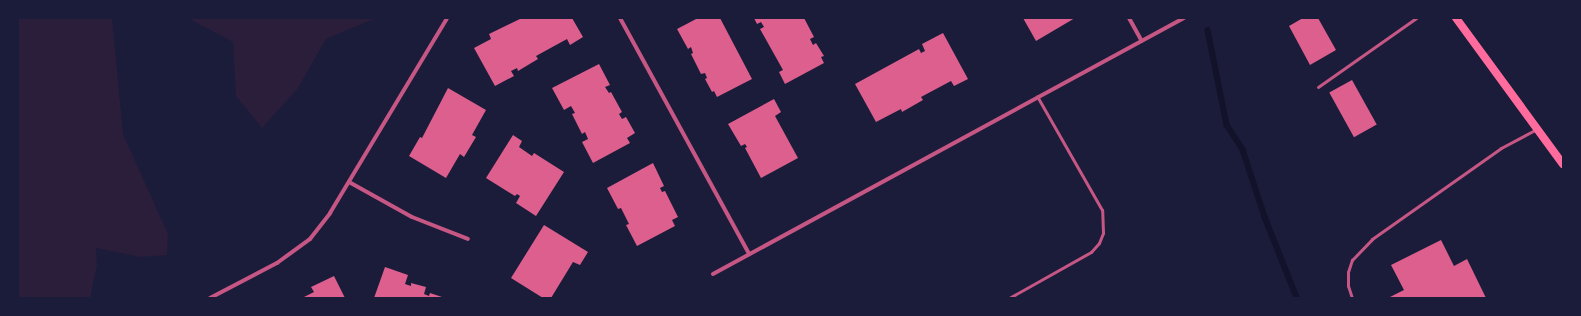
<!DOCTYPE html>
<style>
body{margin:0}
#map{position:relative;width:1581px;height:316px;overflow:hidden;background:#1b1b3a;font-family:Poppins,sans-serif}
div>[style]{position:absolute}
[style*='--x']{left:calc(var(--x)*1px);top:calc(var(--y)*1px);width:calc(var(--w)*1px);rotate:calc(var(--a)*1deg)}
.green>*{inset:0;background:#2a1e3b}
.stream>*{height:5.5px;margin:-2.75px;padding:0 2.75px;transform-origin:2.75px;border-radius:2.75px;background:#12122b}
.building>*{inset:0;background:#dd5f8e;transform-origin:0 0}
.service>*{height:3px;margin:-1.5px;padding:0 1.5px;transform-origin:1.5px;border-radius:1.5px;background:#c65784}
.minor>*{height:4px;margin:-2px;padding:0 2px;transform-origin:2px;border-radius:2px;background:#c65784}
.secondary>*{height:8px;margin:-4px;padding:0 4px;transform-origin:4px;border-radius:4px;background:#ff6b9d}
span{translate:-50% -50%;white-space:nowrap;text-align:center;line-height:1.15;-webkit-text-stroke:3px #1b1b3a;paint-order:stroke}
.frame{position:absolute;inset:0;border:19px solid #1b1b3a;pointer-events:none}
</style>
<div id="map">
<div class="green">
<div style="clip-path:polygon(18px 18px,112px 18px,123px 134px,168px 234px,167px 255px,140px 257px,96px 248px,97px 265px,90px 298px,18px 298px)"></div>
<div style="clip-path:polygon(188px 18px,376px 18px,326px 39px,298px 88px,262px 128px,236px 96px,233px 42px)"></div>
</div>
<div class="stream">
<div style="--x:1208;--y:30;--w:97;--a:78.7"></div>
<div style="--x:1227;--y:125;--w:30;--a:57"></div>
<div style="--x:1243;--y:150;--w:71;--a:71.8"></div>
<div style="--x:1265;--y:217;--w:87;--a:68.4"></div>
</div>
<div class="building">
<div style="clip-path:polygon(522px 18px,572px 18px,583px 37px,570px 45px,567px 39px,536px 56px,538px 59px,518px 71px,517px 68px,511px 71px,514px 76px,495px 86px,474px 48px,491px 39px,489px 34px)"></div>
<div style="clip-path:polygon(698px 18px,720px 18px,752px 79px,717px 97px,714px 91px,712px 92px,705px 79px,707px 78px,705px 73px,701px 74px,691px 54px,693px 53px,691px 47px,688px 49px,677px 29px)"></div>
<div style="clip-path:polygon(754px 18px,804px 18px,814px 37px,810px 39px,813px 45px,816px 43px,824px 56px,821px 57px,824px 63px,785px 84px,779px 72px,783px 70px,760px 29px,764px 27px,761px 22px,757px 24px)"></div>
<div style="clip-path:polygon(1023px 18px,1075px 18px,1036px 41px)"></div>
<div style="clip-path:polygon(1303px 18px,1318px 18px,1336px 50px,1310px 65px,1289px 26px)"></div>
<div style="clip-path:polygon(943px 33px,968px 79px,954px 86px,951px 81px,921px 97px,923px 100px,902px 112px,901px 109px,876px 122px,855px 84px,919px 49px,921px 53px,925px 51px,922px 44px)"></div>
<div style="clip-path:polygon(599px 64px,610px 85px,605px 87px,609px 93px,611px 92px,622px 112px,619px 114px,622px 119px,626px 117px,635px 133px,627px 138px,630px 143px,593px 163px,582px 142px,588px 139px,585px 132px,582px 134px,572px 114px,575px 113px,571px 106px,564px 110px,552px 88px)"></div>
<div style="left:1352px;top:80px;width:51px;height:26px;rotate:61deg"></div>
<div style="clip-path:polygon(448px 88px,486px 110px,472px 135px,476px 137px,464px 157px,460px 154px,446px 178px,409px 156px,420px 137px,422px 138px)"></div>
<div style="clip-path:polygon(774px 99px,781px 112px,775px 116px,798px 158px,761px 178px,745px 148px,747px 147px,745px 144px,741px 146px,728px 124px)"></div>
<div style="clip-path:polygon(513px 135px,522px 141px,519px 147px,532px 156px,534px 153px,564px 172px,536px 216px,516px 203px,520px 196px,517px 194px,515px 196px,486px 178px)"></div>
<div style="clip-path:polygon(653px 163px,664px 186px,660px 188px,662px 192px,665px 191px,678px 217px,672px 220px,675px 226px,637px 246px,626px 225px,629px 224px,621px 208px,618px 209px,607px 188px)"></div>
<div style="clip-path:polygon(544px 225px,588px 252px,580px 265px,573px 262px,551px 298px,543px 298px,511px 278px)"></div>
<div style="clip-path:polygon(1441px 240px,1454px 266px,1467px 259px,1486px 298px,1388px 298px,1404px 290px,1391px 265px)"></div>
<div style="clip-path:polygon(385px 267px,408px 275px,405px 284px,411px 286px,411px 283px,426px 287px,424px 294px,429px 296px,430px 293px,445px 298px,374px 298px)"></div>
<div style="clip-path:polygon(334px 276px,345px 298px,302px 298px,314px 292px,311px 287px)"></div>
</div>
<div class="service">
<div style="--x:1318;--y:87;--w:120;--a:-35.1"></div>
<div style="--x:1009;--y:298;--w:94;--a:-29.3"></div>
<div style="--x:1091;--y:252;--w:12;--a:-48"></div>
<div style="--x:1099;--y:243;--w:11;--a:-68"></div>
<div style="--x:1103;--y:233;--w:23;--a:-92"></div>
<div style="--x:1102;--y:210;--w:131;--a:-119.7"></div>
<div style="--x:1352;--y:298;--w:13;--a:-108"></div>
<div style="--x:1348;--y:286;--w:14;--a:-90"></div>
<div style="--x:1348;--y:272;--w:13;--a:-72"></div>
<div style="--x:1352;--y:260;--w:29;--a:-46"></div>
<div style="--x:1372;--y:239;--w:158;--a:-35.2"></div>
<div style="--x:1501;--y:148;--w:40;--a:-28"></div>
</div>
<div class="minor">
<div style="--x:620;--y:18;--w:269;--a:61.3"></div>
<div style="--x:1129;--y:18;--w:26;--a:61"></div>
<div style="--x:349;--y:182;--w:72;--a:29.1"></div>
<div style="--x:412;--y:217;--w:60;--a:21.4"></div>
<div style="--x:713;--y:274;--w:536;--a:-28.53"></div>
<div style="--x:210;--y:298;--w:76;--a:-27.6"></div>
<div style="--x:277;--y:263;--w:41;--a:-36"></div>
<div style="--x:310;--y:239;--w:33;--a:-52"></div>
<div style="--x:330;--y:213;--w:227;--a:-59"></div>
</div>
<div class="secondary">
<div style="--x:1456;--y:18;--w:181;--a:53.8"></div>
</div>
<div class="frame"></div>
</div>
